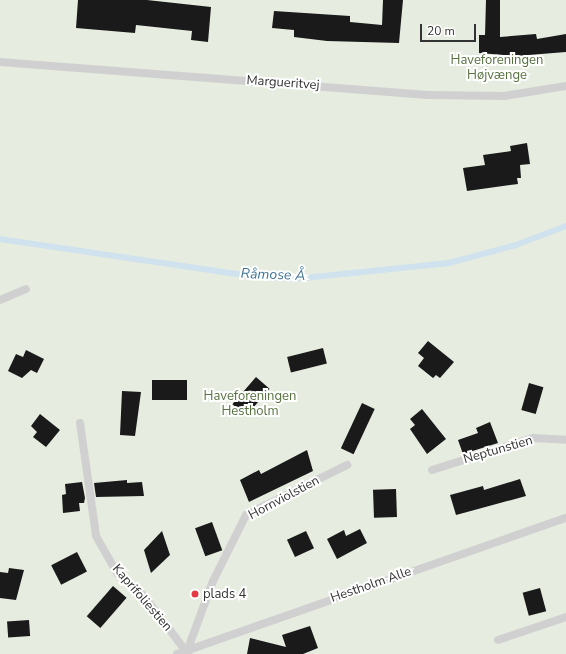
<!DOCTYPE html>
<meta charset="utf-8">
<style>
body{margin:0}
#map{position:relative;width:566px;height:654px;overflow:hidden;background:#fff;font-family:"Nunito Sans",sans-serif}
div>[style]{position:absolute}
[style*='--x']{left:calc(var(--x)*1px);top:calc(var(--y)*1px);width:calc(var(--w)*1px);rotate:calc(var(--a)*1deg)}
.green>*{inset:0;background:#e6ecdf;transform-origin:0 0}
.stream>*{height:5.5px;margin:-2.75px;padding:0 2.75px;transform-origin:2.75px;border-radius:2.75px;background:#cfe2ee}
.building>*{inset:0;background:#1a1a1a;transform-origin:0 0}
.lane>*{height:8px;margin:-4px;padding:0 4px;transform-origin:4px;border-radius:4px;background:#d0d0d0}
.dots>*{width:11px;height:11px;translate:-50% -50%;box-sizing:border-box;border:2px solid #fff;border-radius:50%}
span{translate:-50% -50%;white-space:nowrap;text-align:center;line-height:1.15;-webkit-text-stroke:4px #fff;paint-order:stroke}
.park-label{font-size:13px;color:#56703f}
.street-label{font-size:13px;color:#333}
.poi-label{font-size:13px;color:#333}
.left{translate:0 -50%;text-align:left}
.water-label{font-size:14px;color:#3f7597;font-style:italic}
.scale{position:absolute;left:420px;top:24px;width:56px;height:18px;box-sizing:border-box;border:2px solid #333;border-top:0;padding-left:5px;font-size:12px;line-height:14px;white-space:nowrap;color:#333;-webkit-text-stroke:3px #fff;paint-order:stroke}
</style>
<div id="map">
<div class="green">
<div style="left:0;top:0;width:566px;height:654px"></div>
</div>
<div class="stream">
<div style="--x:0;--y:239;--w:246;--a:8.4"></div>
<div style="--x:243;--y:275;--w:51;--a:4.5"></div>
<div style="--x:294;--y:279;--w:156;--a:-5.9"></div>
<div style="--x:449;--y:263;--w:69;--a:-15"></div>
<div style="--x:516;--y:245;--w:53;--a:-20.8"></div>
</div>
<div class="building">
<div style="clip-path:polygon(78px 0,147px 0,211px 7px,208px 42px,191px 40px,192px 31px,136px 25px,135px 33px,76px 28px)"></div>
<div style="clip-path:polygon(383px 0,403px 0,399px 43px,327px 41px,294px 37px,294px 30px,272px 28px,274px 11px,350px 16px,350px 22px,382px 25px)"></div>
<div style="clip-path:polygon(486px 0,500px 0,500px 37px,536px 34px,537px 39px,566px 34px,566px 52px,516px 56px,479px 53px,479px 35px,485px 35px)"></div>
<div style="clip-path:polygon(527px 143px,530px 164px,520px 165px,521px 178px,517px 178px,518px 184px,467px 191px,463px 168px,485px 165px,483px 155px,511px 151px,510px 146px)"></div>
<div style="clip-path:polygon(428px 341px,454px 362px,440px 378px,436px 375px,433px 378px,418px 366px,424px 358px,418px 353px)"></div>
<div style="left:323px;top:348px;width:16px;height:37px;rotate:76deg"></div>
<div style="clip-path:polygon(26px 350px,44px 359px,37px 373px,31px 370px,22px 378px,8px 371px,16px 354px,23px 357px)"></div>
<div style="left:256px;top:377px;width:18px;height:36px;rotate:41deg"></div>
<div style="left:152px;top:380px;width:35px;height:20px"></div>
<div style="left:529px;top:383px;width:15px;height:28px;rotate:16deg"></div>
<div style="clip-path:polygon(122px 391px,141px 392px,135px 436px,120px 435px)"></div>
<div style="left:362px;top:403px;width:14px;height:50px;rotate:25deg"></div>
<div style="clip-path:polygon(422px 409px,446px 439px,427px 454px,410px 429px,415px 425px,410px 419px)"></div>
<div style="clip-path:polygon(40px 414px,60px 430px,46px 447px,33px 437px,37px 432px,31px 426px)"></div>
<div style="clip-path:polygon(490px 422px,498px 443px,463px 454px,458px 440px,478px 433px,476px 428px)"></div>
<div style="clip-path:polygon(307px 450px,313px 471px,249px 502px,240px 480px,259px 470px,261px 474px)"></div>
<div style="clip-path:polygon(520px 479px,526px 496px,456px 515px,450px 495px,483px 486px,484px 490px)"></div>
<div style="clip-path:polygon(127px 480px,127px 483px,142px 482px,144px 496px,96px 497px,94px 483px)"></div>
<div style="clip-path:polygon(82px 482px,85px 498px,84px 503px,79px 503px,80px 511px,63px 513px,62px 495px,66px 494px,65px 484px)"></div>
<div style="left:396px;top:489px;width:28px;height:23px;rotate:88deg"></div>
<div style="left:212px;top:522px;width:30px;height:18px;rotate:70deg"></div>
<div style="clip-path:polygon(360px 529px,367px 543px,337px 559px,327px 539px,344px 530px,346px 536px)"></div>
<div style="clip-path:polygon(162px 531px,170px 555px,151px 573px,144px 550px)"></div>
<div style="left:306px;top:531px;width:19px;height:21px;rotate:65deg"></div>
<div style="left:77px;top:552px;width:22px;height:29px;rotate:63deg"></div>
<div style="clip-path:polygon(9px 568px,24px 570px,16px 600px,0 598px,0 572px,8px 573px)"></div>
<div style="left:113px;top:586px;width:18px;height:40px;rotate:41deg"></div>
<div style="left:540px;top:588px;width:24px;height:18px;rotate:75deg"></div>
<div style="left:29px;top:620px;width:16px;height:22px;rotate:86deg"></div>
<div style="clip-path:polygon(310px 626px,318px 648px,303px 654px,247px 654px,250px 638px,286px 647px,282px 635px)"></div>
</div>
<div class="lane">
<div style="--x:0;--y:62;--w:429;--a:4.4"></div>
<div style="--x:428;--y:95;--w:76;--a:0.8"></div>
<div style="--x:504;--y:96;--w:63;--a:-9.2"></div>
<div style="--x:0;--y:300;--w:28;--a:-23"></div>
<div style="--x:80;--y:423;--w:114;--a:81.9"></div>
<div style="--x:96;--y:536;--w:43;--a:60.4"></div>
<div style="--x:117;--y:573;--w:35;--a:40"></div>
<div style="--x:144;--y:596;--w:73;--a:52.8"></div>
<div style="--x:432;--y:470;--w:106;--a:-17.6"></div>
<div style="--x:533;--y:438;--w:33;--a:3"></div>
<div style="--x:498;--y:640;--w:72;--a:-18.7"></div>
<div style="--x:177;--y:654;--w:412;--a:-19.3"></div>
<div style="--x:186;--y:654;--w:78;--a:-69.7"></div>
<div style="--x:213;--y:581;--w:74;--a:-63.4"></div>
<div style="--x:246;--y:515;--w:113;--a:-26.3"></div>
</div>
<div class="dots">
<div style="left:195px;top:594px;background:#e63946"></div>
</div>
<div class="park-label">
<span style="left:497px;top:68px">Haveforeningen<br>Højvænge</span>
<span style="left:250px;top:404px">Haveforeningen<br>Hestholm</span>
</div>
<div class="street-label">
<span style="left:283px;top:83px;rotate:4deg">Margueritvej</span>
<span style="left:498px;top:450px;rotate:-16deg">Neptunstien</span>
<span style="left:284px;top:498px;rotate:-28deg">Hornviolstien</span>
<span style="left:371px;top:585px;rotate:-19deg">Hestholm Alle</span>
<span style="left:142px;top:598px;rotate:49deg">Kaprifoliestien</span>
</div>
<div class="poi-label">
<span class="left" style="left:203px;top:594px">plads 4</span>
</div>
<div class="water-label">
<span style="left:273px;top:275px;rotate:2deg">Råmose Å</span>
</div>
<div class="scale">20 m</div>
</div>
